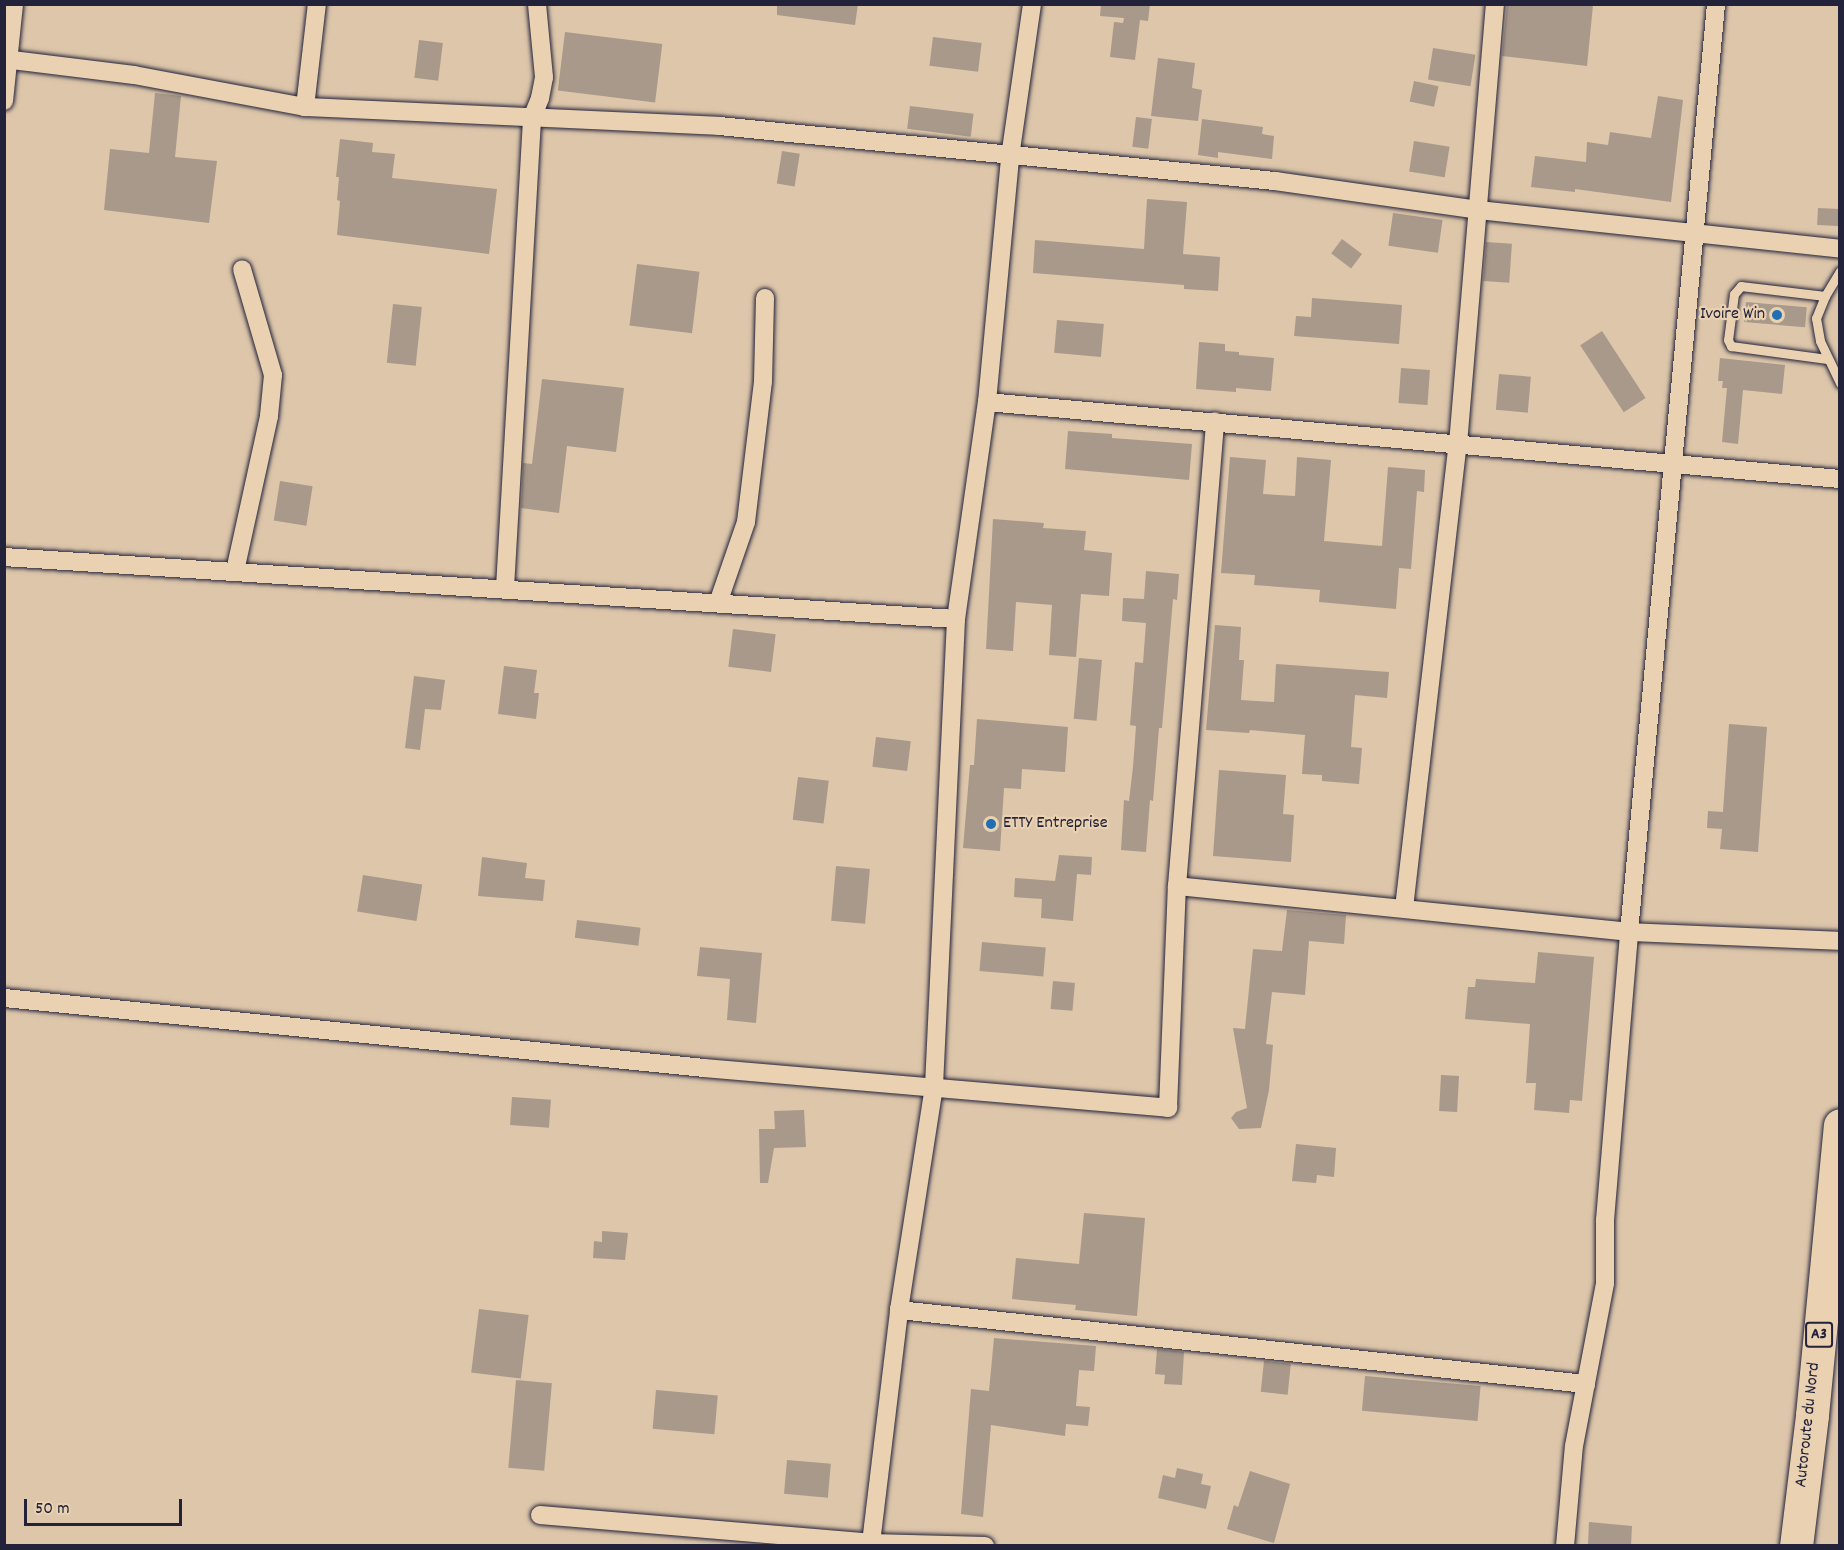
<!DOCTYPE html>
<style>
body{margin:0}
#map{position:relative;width:1844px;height:1550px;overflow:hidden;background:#ddc6aa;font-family:Dekko,sans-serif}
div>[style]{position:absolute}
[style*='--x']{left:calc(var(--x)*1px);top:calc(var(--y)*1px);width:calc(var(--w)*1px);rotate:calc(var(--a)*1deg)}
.building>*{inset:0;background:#a8998a;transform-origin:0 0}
.roads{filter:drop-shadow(0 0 2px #22223b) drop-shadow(0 0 2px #22223b)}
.lane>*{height:9px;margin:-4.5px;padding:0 4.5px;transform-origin:4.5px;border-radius:4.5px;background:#e9d1b1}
.street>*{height:18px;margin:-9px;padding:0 9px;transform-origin:9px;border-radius:9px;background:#e9d1b1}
.highway>*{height:33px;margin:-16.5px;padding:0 16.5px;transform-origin:16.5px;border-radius:16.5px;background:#e9d1b1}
.dots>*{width:16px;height:16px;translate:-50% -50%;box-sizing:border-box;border:3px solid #e9d1b1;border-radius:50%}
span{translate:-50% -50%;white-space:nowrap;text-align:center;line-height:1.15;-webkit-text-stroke:4.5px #e9d1b1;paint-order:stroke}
.shield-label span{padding:2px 4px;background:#e9d1b1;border:2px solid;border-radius:4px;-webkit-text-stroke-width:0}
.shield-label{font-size:16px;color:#22223b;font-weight:700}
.poi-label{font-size:18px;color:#22223b}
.right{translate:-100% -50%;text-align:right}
.left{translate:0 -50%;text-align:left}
.street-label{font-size:18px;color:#22223b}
.frame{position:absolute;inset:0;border:6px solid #22223b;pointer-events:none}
.scale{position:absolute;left:24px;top:1499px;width:158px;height:27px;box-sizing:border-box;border:3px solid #22223b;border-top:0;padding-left:8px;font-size:18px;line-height:21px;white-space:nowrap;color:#22223b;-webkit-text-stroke:4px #e9d1b1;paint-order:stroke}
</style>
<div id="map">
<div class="building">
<div style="clip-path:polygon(777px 4px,858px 4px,855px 25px,777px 15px)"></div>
<div style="clip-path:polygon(1101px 4px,1150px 4px,1148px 21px,1140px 20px,1135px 60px,1110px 57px,1114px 22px,1123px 23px,1124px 18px,1100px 16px)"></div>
<div style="clip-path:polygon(1507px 4px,1593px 5px,1587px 66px,1502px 56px)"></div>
<div style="left:565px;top:32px;width:98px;height:59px;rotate:7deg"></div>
<div style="left:933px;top:37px;width:49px;height:29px;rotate:7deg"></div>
<div style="left:419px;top:40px;width:24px;height:38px;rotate:7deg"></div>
<div style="left:1433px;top:48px;width:43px;height:32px;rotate:9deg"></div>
<div style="clip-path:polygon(1158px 58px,1195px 63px,1192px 88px,1202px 90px,1198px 121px,1151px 116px)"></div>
<div style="left:1414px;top:81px;width:25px;height:21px;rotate:12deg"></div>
<div style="clip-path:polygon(155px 93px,181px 96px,175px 157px,217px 161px,209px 223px,104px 210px,110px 149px,149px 153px)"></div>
<div style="clip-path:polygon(1658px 96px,1683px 100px,1671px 202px,1575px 189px,1575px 192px,1531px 187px,1535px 156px,1586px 162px,1587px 142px,1608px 145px,1610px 132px,1651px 138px)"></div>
<div style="left:910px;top:106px;width:64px;height:23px;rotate:7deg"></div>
<div style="left:1136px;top:117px;width:16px;height:30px;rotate:7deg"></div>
<div style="clip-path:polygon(1202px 119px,1263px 127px,1262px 134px,1274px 136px,1272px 159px,1218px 152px,1218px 158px,1198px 155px)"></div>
<div style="clip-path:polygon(340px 139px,373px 143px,372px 152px,395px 154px,392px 178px,497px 189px,489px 254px,337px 235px,340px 201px,337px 200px,339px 177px,336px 177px)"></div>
<div style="left:1414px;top:141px;width:36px;height:31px;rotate:9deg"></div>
<div style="left:782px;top:151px;width:18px;height:33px;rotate:9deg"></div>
<div style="clip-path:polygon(1147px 199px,1187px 202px,1183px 254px,1220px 257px,1218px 291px,1184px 289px,1184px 285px,1033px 273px,1035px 240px,1144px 249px)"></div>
<div style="left:1818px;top:208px;width:21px;height:17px;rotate:3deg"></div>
<div style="left:1393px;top:213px;width:50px;height:33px;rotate:8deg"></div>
<div style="left:1342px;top:239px;width:25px;height:18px;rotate:37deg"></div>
<div style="left:1486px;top:242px;width:26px;height:39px;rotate:4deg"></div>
<div style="left:637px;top:264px;width:63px;height:62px;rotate:7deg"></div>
<div style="clip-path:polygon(1312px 298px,1402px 305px,1399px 344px,1294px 336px,1296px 316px,1311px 317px)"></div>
<div style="left:1746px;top:302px;width:61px;height:20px;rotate:5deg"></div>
<div style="left:393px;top:304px;width:29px;height:59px;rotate:6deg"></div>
<div style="left:1057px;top:320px;width:47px;height:33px;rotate:5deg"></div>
<div style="left:1602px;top:331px;width:80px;height:26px;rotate:57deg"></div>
<div style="clip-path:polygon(1199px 342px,1225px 344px,1225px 351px,1239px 352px,1239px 355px,1274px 358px,1271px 391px,1236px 388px,1236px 392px,1196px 389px)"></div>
<div style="clip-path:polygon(1720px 358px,1785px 365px,1782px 394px,1743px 390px,1738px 444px,1722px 442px,1727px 388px,1722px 388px,1723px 381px,1718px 381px)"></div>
<div style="left:1401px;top:368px;width:29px;height:35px;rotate:4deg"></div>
<div style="left:1499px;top:374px;width:32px;height:36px;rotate:5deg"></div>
<div style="clip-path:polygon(542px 379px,624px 388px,616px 452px,567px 446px,559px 513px,521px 508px,523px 463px,532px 464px)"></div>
<div style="clip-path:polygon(1068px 431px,1112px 434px,1112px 438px,1192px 444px,1189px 480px,1065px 469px)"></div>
<div style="clip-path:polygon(1230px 457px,1266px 460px,1263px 494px,1295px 496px,1297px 457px,1331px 460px,1324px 541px,1382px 546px,1388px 467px,1425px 470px,1424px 492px,1417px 491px,1411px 569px,1399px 568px,1396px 609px,1319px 602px,1320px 590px,1254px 585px,1255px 575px,1221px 573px)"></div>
<div style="left:280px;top:481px;width:33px;height:40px;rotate:9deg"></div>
<div style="clip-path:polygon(993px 519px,1044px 523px,1043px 528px,1086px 531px,1084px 550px,1112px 553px,1109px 596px,1081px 594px,1076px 657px,1049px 655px,1052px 605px,1016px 602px,1013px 651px,986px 649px)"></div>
<div style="clip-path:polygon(1146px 571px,1179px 574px,1177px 600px,1173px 599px,1162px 728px,1159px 728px,1153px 801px,1150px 800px,1146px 852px,1121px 850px,1124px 800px,1129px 801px,1133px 767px,1136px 726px,1130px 725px,1135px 662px,1143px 663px,1146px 623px,1122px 621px,1123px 598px,1144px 599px)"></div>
<div style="clip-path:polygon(1215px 625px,1241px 627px,1239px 660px,1244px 660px,1241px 700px,1274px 702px,1276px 664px,1389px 672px,1387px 698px,1355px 695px,1351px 747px,1362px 748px,1359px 784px,1322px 781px,1322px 775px,1302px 774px,1305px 735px,1250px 730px,1249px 733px,1206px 730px)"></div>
<div style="left:733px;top:629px;width:43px;height:38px;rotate:7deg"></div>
<div style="left:1079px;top:658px;width:23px;height:61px;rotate:5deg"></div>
<div style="clip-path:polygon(504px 666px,537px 670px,534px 693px,539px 693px,536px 719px,498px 714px)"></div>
<div style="clip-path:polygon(414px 676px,445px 680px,441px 710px,425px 709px,420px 750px,405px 748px)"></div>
<div style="clip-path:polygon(977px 719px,1068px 727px,1065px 772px,1022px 769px,1021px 789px,1004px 788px,1000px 851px,963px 848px,970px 765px,974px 765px)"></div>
<div style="clip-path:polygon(1729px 724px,1767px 727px,1758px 852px,1720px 849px,1722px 829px,1707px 828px,1708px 811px,1723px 812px)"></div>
<div style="left:876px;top:737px;width:35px;height:30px;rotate:7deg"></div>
<div style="clip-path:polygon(1219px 770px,1286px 775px,1283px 814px,1294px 815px,1291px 862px,1213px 856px)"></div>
<div style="left:798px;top:777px;width:31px;height:43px;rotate:7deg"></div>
<div style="clip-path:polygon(1059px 855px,1092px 857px,1091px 875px,1077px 874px,1073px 921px,1041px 918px,1042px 899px,1014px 897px,1015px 878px,1055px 881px)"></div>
<div style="clip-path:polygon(482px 857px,527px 863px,525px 878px,545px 880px,543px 901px,478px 896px)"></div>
<div style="left:836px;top:866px;width:34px;height:55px;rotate:5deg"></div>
<div style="left:363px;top:875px;width:60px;height:37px;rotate:9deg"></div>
<div style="clip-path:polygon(1287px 910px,1346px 915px,1344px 944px,1309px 941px,1305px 995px,1272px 992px,1266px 1044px,1273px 1045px,1269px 1090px,1261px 1128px,1239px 1129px,1231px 1118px,1236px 1112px,1247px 1108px,1233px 1028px,1245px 1029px,1253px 949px,1282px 951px)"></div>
<div style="left:577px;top:920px;width:64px;height:18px;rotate:7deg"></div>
<div style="left:982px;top:942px;width:64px;height:29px;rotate:5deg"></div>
<div style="clip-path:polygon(700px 947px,762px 953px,756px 1023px,727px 1020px,730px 979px,697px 976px)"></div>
<div style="clip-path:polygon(1538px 952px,1594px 957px,1582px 1101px,1570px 1100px,1569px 1113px,1534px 1110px,1536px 1083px,1526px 1083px,1530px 1024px,1465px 1019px,1468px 987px,1475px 987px,1476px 979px,1535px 983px)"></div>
<div style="left:1053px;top:981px;width:22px;height:28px;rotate:5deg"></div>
<div style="left:1441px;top:1075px;width:18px;height:36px;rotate:3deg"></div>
<div style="left:512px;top:1097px;width:39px;height:28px;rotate:4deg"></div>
<div style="clip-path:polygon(804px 1110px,806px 1147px,774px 1148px,768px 1183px,760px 1183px,759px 1129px,775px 1129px,774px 1111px)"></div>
<div style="clip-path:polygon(1296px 1144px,1336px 1148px,1334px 1177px,1317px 1175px,1316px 1183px,1292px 1181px)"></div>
<div style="clip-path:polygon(1084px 1213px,1145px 1218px,1137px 1316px,1075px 1310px,1076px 1305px,1012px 1299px,1016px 1258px,1079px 1264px)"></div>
<div style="clip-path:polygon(602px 1231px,628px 1233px,625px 1260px,593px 1258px,594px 1241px,602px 1242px)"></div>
<div style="left:479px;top:1309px;width:50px;height:64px;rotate:7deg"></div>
<div style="clip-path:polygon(994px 1338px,1096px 1346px,1094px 1371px,1079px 1370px,1076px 1406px,1090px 1407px,1088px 1426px,1066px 1424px,1065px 1436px,991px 1425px,983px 1517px,961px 1514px,971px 1389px,989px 1391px)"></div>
<div style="clip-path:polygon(1157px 1349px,1184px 1352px,1182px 1385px,1164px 1384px,1165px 1375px,1155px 1374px)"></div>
<div style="left:1264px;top:1361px;width:27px;height:31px;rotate:6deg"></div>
<div style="left:1365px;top:1376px;width:116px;height:35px;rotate:5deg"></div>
<div style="left:516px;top:1380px;width:36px;height:88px;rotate:5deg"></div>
<div style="left:656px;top:1390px;width:62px;height:39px;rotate:5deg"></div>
<div style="left:787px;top:1460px;width:44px;height:34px;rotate:5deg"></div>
<div style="clip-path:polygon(1177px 1468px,1203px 1474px,1201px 1484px,1211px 1486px,1206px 1509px,1158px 1498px,1163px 1475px,1175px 1478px)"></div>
<div style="clip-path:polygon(1250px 1471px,1290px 1484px,1274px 1543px,1227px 1529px,1234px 1505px,1238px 1507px)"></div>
<div style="clip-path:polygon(1589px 1522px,1632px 1526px,1631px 1545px,1588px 1545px)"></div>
</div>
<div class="roads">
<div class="lane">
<div style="--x:1840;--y:271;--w:29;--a:121"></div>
<div style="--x:1825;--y:296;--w:24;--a:112"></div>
<div style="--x:1816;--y:318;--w:23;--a:80"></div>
<div style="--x:1820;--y:341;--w:47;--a:64.5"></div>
<div style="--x:1825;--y:296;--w:85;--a:-173.2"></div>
<div style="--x:1741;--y:286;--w:11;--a:131"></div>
<div style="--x:1734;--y:294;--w:46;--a:97.4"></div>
<div style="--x:1728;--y:340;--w:7;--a:63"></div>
<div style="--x:1731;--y:346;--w:97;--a:7.7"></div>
</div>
<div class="street">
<div style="--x:4;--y:59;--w:131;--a:7"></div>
<div style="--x:134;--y:75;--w:174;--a:10.6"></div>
<div style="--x:305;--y:107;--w:104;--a:-83.4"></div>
<div style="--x:4;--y:101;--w:98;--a:-84.1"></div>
<div style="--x:305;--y:107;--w:414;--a:2.6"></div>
<div style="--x:719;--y:126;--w:559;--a:5.65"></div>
<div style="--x:1275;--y:181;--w:205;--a:8.1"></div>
<div style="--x:1478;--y:210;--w:364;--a:6.1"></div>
<div style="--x:987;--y:402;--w:856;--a:5.16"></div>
<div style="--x:4;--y:557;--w:954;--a:3.73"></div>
<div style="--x:235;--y:571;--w:159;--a:-77.6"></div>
<div style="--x:269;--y:416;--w:41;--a:-84.4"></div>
<div style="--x:273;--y:375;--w:110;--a:-106.3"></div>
<div style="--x:505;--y:588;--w:471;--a:-86.7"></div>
<div style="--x:532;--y:118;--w:22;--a:-68"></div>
<div style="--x:540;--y:98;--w:21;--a:-79"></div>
<div style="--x:544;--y:77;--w:73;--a:-95.5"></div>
<div style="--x:718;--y:603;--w:86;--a:-70.9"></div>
<div style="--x:746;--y:522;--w:142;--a:-83.1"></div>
<div style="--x:763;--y:381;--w:83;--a:-88.6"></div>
<div style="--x:1177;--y:886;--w:454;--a:5.8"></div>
<div style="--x:1629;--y:932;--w:211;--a:2.4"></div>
<div style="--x:1404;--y:908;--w:467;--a:-83.4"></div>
<div style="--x:1458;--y:444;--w:442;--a:-85.2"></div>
<div style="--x:4;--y:998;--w:703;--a:5.71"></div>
<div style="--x:704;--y:1068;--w:466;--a:4.9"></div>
<div style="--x:1168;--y:1108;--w:222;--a:-87.7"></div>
<div style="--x:1177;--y:886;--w:466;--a:-85.3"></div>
<div style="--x:899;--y:1310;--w:691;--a:6.15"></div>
<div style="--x:540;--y:1515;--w:332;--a:4.8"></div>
<div style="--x:871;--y:1543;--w:114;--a:1.5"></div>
<div style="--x:871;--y:1543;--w:235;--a:-83.1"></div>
<div style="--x:899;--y:1310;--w:227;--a:-81.1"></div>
<div style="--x:934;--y:1086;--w:468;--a:-87.3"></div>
<div style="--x:956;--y:619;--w:219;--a:-81.9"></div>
<div style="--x:987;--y:402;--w:246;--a:-84.6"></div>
<div style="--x:1010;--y:157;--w:155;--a:-81.8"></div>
<div style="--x:1565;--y:1546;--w:100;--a:-84.9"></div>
<div style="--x:1574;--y:1446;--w:166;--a:-79.2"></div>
<div style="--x:1605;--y:1283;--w:63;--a:-90"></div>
<div style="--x:1605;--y:1220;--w:289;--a:-85.2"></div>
<div style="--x:1629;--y:932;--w:932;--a:-84.64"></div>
</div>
<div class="highway">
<div style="--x:1796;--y:1546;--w:132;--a:-83"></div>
<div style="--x:1812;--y:1415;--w:291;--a:-84.5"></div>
</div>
</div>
<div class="dots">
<div style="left:1777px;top:315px;background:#1f6fb2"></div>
<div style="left:991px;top:824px;background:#1f6fb2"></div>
</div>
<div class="shield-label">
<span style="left:1819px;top:1335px">A3</span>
</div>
<div class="poi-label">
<span class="right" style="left:1765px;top:315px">Ivoire Win</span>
<span class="left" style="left:1003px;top:824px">ETTY Entreprise</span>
</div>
<div class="street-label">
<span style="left:1809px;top:1425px;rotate:-84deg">Autoroute du Nord</span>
</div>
<div class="frame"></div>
<div class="scale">50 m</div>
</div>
